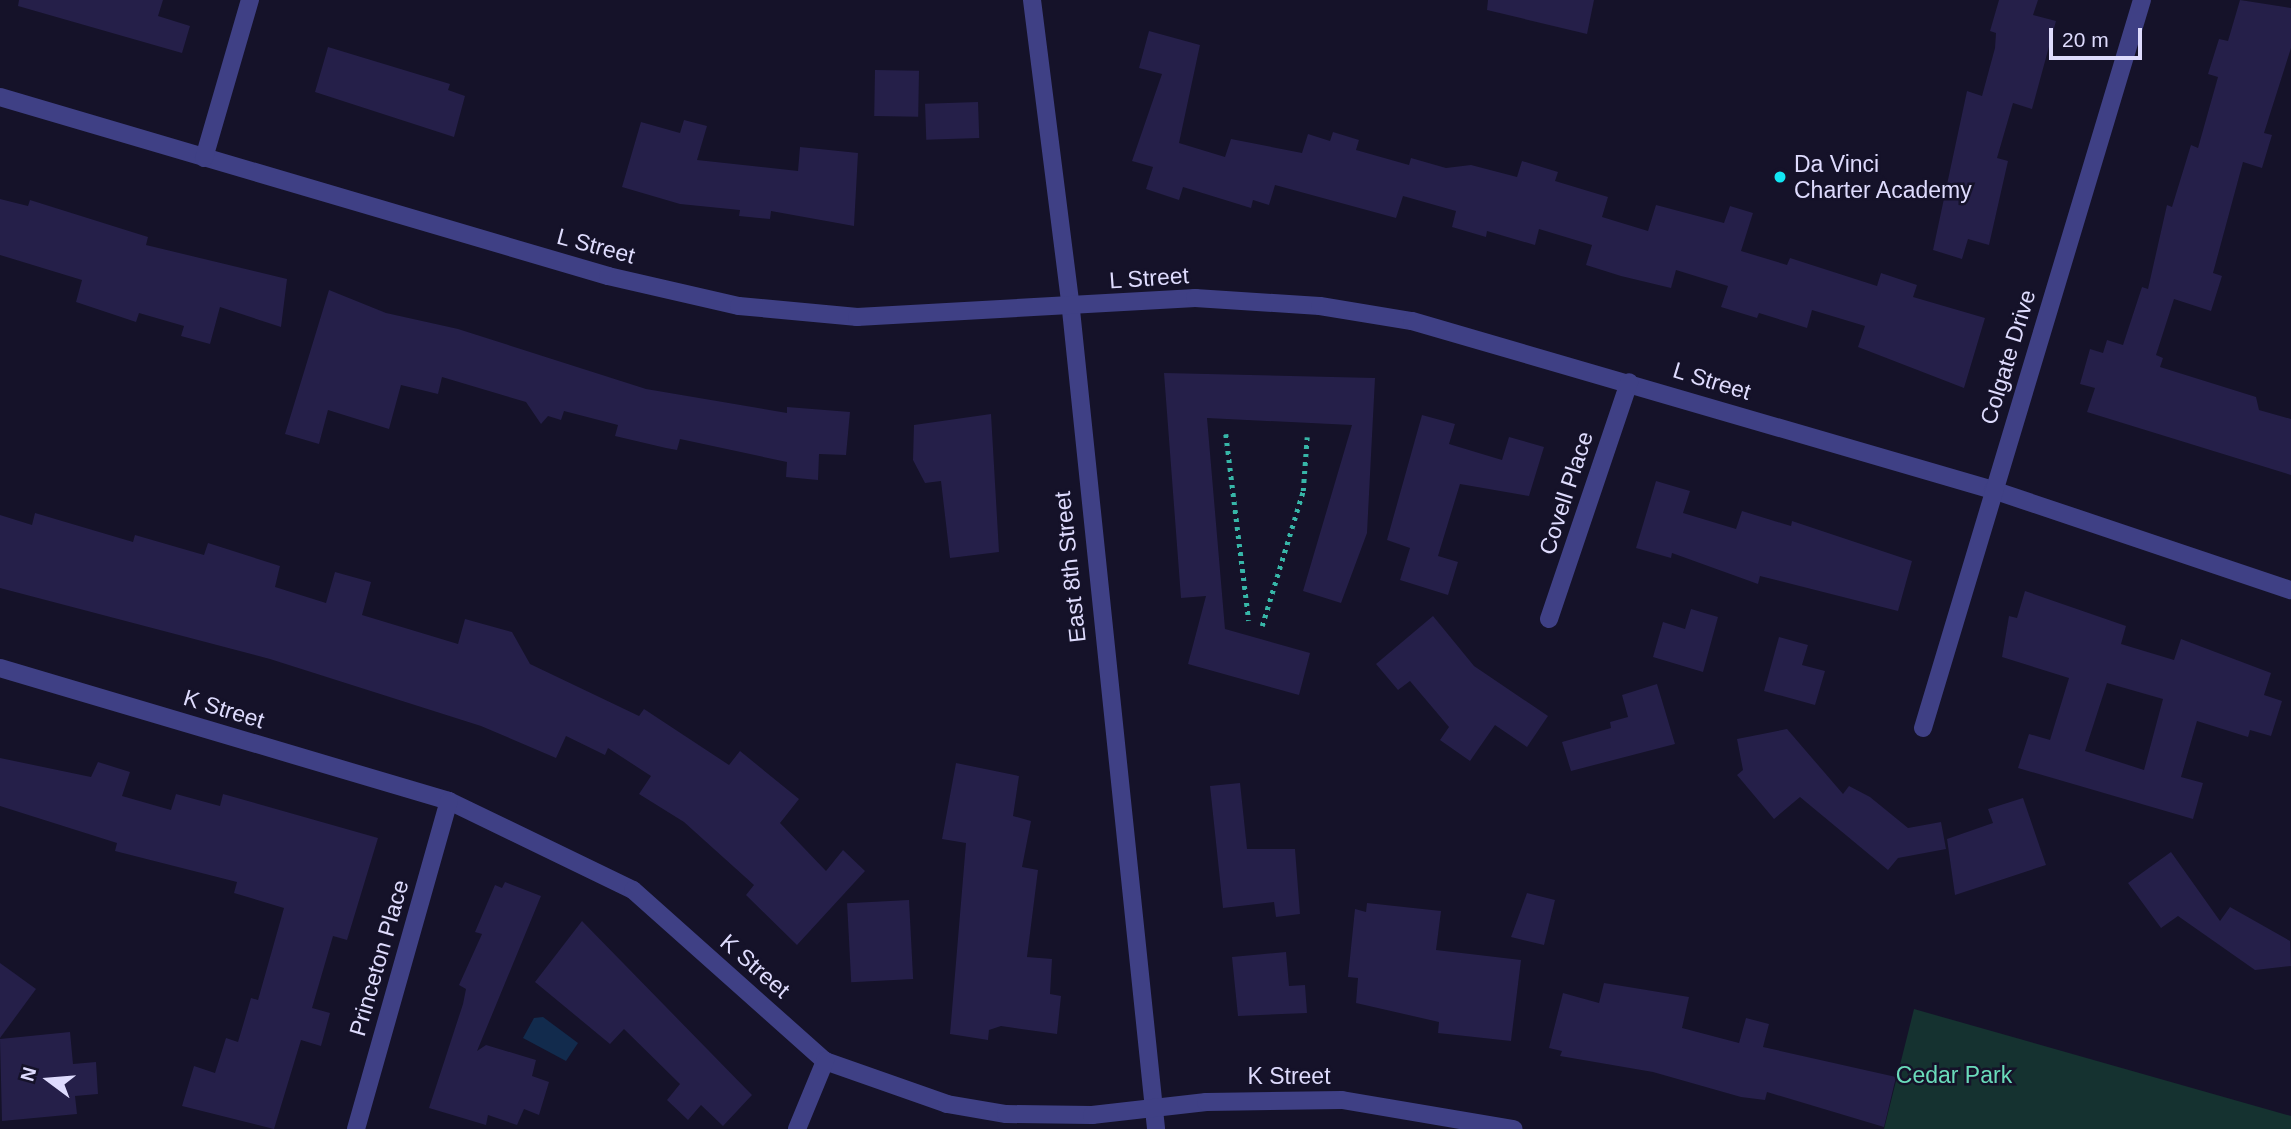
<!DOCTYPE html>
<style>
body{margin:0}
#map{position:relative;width:2291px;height:1129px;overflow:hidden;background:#151229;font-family:Helvetica,sans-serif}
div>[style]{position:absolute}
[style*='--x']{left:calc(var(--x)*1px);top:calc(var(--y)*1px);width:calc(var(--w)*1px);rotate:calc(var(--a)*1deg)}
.green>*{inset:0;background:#153230}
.water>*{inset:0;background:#122b4d}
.building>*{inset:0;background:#251f49;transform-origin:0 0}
.path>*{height:4.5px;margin-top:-2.25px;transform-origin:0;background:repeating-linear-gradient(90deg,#37b6a8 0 3.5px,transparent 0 8.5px)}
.minor>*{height:18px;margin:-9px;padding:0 9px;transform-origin:9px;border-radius:9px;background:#3f4085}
.dots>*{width:19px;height:19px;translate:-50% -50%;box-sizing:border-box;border:4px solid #151229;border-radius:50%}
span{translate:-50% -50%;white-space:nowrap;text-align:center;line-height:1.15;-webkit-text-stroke:5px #151229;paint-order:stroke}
.poi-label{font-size:23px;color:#dedbfd}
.left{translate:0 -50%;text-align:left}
.street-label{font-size:23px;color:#dedbfd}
.park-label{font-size:23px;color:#6adbba}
.north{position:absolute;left:14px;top:1045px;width:70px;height:70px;-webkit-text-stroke:5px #151229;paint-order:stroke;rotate:286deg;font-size:19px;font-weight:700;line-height:28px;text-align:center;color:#dedbfd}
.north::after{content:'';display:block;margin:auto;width:24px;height:32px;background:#dedbfd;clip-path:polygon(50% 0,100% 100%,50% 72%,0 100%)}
.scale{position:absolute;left:2049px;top:28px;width:93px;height:32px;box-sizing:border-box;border:4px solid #dedbfd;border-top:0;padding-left:9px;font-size:21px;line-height:24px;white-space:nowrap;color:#dedbfd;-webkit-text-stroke:5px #151229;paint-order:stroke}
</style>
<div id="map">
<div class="green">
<div style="clip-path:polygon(1914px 1009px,2291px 1116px,2291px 1129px,1884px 1129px)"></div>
</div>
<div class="water">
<div style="clip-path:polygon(543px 1017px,578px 1043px,566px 1061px,523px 1038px,534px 1018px)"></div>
</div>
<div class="building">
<div style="clip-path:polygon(19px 0,163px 0,158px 16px,190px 26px,182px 53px,18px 6px)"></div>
<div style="clip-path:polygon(1488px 0,1594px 0,1587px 34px,1487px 10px)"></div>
<div style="clip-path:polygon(1999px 0,2038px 0,2033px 15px,2056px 21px,2032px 109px,2013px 103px,1997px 158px,2008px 161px,1989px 245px,1968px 239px,1962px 259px,1933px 250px,1967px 91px,1982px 96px,1995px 48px,1996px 33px,1990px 31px)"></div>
<div style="clip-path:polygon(2240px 0,2291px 8px,2291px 48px,2264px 133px,2272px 135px,2262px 168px,2243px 162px,2213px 273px,2222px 276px,2211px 311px,2174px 299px,2156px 355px,2163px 358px,2160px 367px,2256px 397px,2259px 410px,2291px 419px,2291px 475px,2087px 412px,2095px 388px,2080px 384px,2090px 349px,2103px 353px,2107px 340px,2123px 345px,2142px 287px,2148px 289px,2167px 205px,2172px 207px,2191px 145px,2198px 148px,2218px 77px,2208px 74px,2219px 39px,2228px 41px)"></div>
<div style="clip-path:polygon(1149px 31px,1200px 45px,1179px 143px,1225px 157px,1231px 139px,1302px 153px,1308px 134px,1330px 141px,1333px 132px,1359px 140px,1356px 150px,1409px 165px,1411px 158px,1446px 168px,1471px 165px,1517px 177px,1522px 161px,1558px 172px,1555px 181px,1608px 197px,1602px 217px,1648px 231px,1656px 205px,1724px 223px,1730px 206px,1753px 213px,1741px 251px,1787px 265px,1790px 258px,1877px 286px,1881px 273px,1917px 285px,1913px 297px,1985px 318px,1964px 388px,1858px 347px,1865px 326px,1812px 310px,1807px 328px,1759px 313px,1757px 318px,1721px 307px,1728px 286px,1676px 270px,1671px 288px,1621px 276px,1586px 265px,1592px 245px,1539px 229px,1535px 245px,1487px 231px,1486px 237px,1452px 227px,1456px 211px,1403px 196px,1396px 218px,1275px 185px,1269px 205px,1253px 200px,1251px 208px,1183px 187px,1179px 200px,1146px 189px,1153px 167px,1132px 161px,1162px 74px,1139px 68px)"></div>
<div style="clip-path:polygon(328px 47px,450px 84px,448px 90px,465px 96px,454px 137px,315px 92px)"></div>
<div style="left:875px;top:70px;width:44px;height:46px;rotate:1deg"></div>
<div style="left:978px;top:102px;width:36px;height:53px;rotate:88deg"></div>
<div style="clip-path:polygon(684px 120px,707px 126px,697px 160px,798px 171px,800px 147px,858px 153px,854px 226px,771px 211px,770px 219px,739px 216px,740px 210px,680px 204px,622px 187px,641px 122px,680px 133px)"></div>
<div style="clip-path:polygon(0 199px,28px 206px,30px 200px,148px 237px,146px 245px,287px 279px,281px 327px,220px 307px,210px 344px,181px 336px,184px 326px,139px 313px,136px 322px,76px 302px,82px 280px,0 255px)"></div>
<div style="clip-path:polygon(329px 290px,386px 313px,458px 329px,646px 389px,787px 413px,787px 407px,850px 412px,846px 455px,819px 454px,818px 480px,786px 477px,787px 462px,680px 439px,677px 450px,666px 448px,615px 436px,618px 425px,564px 411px,561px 420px,548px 416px,541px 424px,526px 402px,442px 377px,438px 394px,401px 385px,389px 429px,328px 410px,319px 444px,285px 434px)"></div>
<div style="clip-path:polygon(1164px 373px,1375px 378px,1367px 533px,1341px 603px,1303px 591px,1352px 425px,1207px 418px,1225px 629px,1310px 653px,1299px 695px,1188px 664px,1206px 596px,1181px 598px)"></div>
<div style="clip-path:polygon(991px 414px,999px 552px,950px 558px,941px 481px,925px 483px,913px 460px,914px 425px)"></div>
<div style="clip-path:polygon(1422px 415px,1455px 424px,1449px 444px,1502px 460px,1509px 437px,1544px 447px,1529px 496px,1460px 484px,1438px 556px,1458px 562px,1448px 595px,1400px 580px,1410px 548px,1387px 540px)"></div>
<div style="clip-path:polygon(1656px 481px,1690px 491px,1683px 513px,1736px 529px,1742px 511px,1791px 526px,1792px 521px,1912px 561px,1898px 611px,1760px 576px,1758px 584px,1672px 553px,1671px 558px,1636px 548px)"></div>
<div style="clip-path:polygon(35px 513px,133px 542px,135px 535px,204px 555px,208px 543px,280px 566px,275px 587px,326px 603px,335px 572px,371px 582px,362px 615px,458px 644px,465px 619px,512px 632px,530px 664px,639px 716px,644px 709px,729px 765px,740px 751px,799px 799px,780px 823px,826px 871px,843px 850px,865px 871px,797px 945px,746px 895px,754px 885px,684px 822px,639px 794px,651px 776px,608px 748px,605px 755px,566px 736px,556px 758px,481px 726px,270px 659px,0 588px,0 515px,32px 525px)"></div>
<div style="clip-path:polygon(evenodd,2025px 591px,2126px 626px,2121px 644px,2174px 660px,2181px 639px,2271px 673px,2264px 695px,2282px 701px,2271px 736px,2250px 730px,2248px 737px,2197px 721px,2181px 777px,2203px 783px,2193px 819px,2018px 768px,2029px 734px,2050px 740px,2069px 678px,2002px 657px,2009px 616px,2017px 618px,2025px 591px,2107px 683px,2163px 699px,2144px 770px,2085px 751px,2107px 683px)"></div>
<div style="clip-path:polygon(1691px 609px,1718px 617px,1703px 672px,1653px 657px,1663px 622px,1685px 629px)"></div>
<div style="clip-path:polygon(1433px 616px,1474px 666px,1548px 716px,1527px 747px,1495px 725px,1470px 761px,1440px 740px,1449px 727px,1410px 681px,1398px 690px,1376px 664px)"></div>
<div style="clip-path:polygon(1779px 637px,1808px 645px,1802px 665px,1825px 671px,1815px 705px,1764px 691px)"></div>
<div style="clip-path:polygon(1657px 684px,1675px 744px,1571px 771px,1562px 742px,1611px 728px,1610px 722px,1628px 717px,1622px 695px)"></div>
<div style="clip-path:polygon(1787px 729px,1843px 794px,1849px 786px,1870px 797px,1908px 828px,1941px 822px,1946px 849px,1898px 858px,1888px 870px,1800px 797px,1774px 819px,1737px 775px,1743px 770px,1737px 739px)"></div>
<div style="clip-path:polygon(0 758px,91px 777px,98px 762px,130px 772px,122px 796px,171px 810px,176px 794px,220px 806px,223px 794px,378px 838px,347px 940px,333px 936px,312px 1008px,330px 1013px,321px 1046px,301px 1040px,274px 1129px,182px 1106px,194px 1066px,215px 1073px,226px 1038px,238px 1042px,251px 998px,258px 1000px,284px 908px,234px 893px,237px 882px,115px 851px,117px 843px,0 806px)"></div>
<div style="clip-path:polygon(956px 763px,1019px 776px,1013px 816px,1031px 821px,1022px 867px,1038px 870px,1027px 957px,1052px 959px,1050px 994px,1061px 996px,1057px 1034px,1001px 1026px,989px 1030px,988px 1040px,950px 1034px,966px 843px,942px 839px)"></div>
<div style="clip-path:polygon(1240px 783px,1247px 849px,1295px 849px,1300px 914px,1276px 917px,1274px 902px,1223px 908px,1210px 786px)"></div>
<div style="clip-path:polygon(2023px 798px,2046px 865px,1955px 895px,1947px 839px,1993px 823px,1988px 809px)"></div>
<div style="clip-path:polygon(2171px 852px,2220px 921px,2230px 907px,2290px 941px,2291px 966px,2255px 970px,2178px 916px,2161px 928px,2128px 883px)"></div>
<div style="clip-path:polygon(505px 882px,541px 896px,477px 1051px,486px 1045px,536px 1060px,532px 1076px,549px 1082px,539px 1115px,524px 1109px,517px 1125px,488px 1115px,486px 1125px,429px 1108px,463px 1004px,466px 989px,459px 985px,482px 934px,475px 932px,495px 885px,502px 888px)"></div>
<div style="clip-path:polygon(1527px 893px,1555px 900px,1544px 945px,1511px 937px)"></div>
<div style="left:909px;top:900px;width:79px;height:62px;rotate:87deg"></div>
<div style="clip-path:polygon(1367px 903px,1441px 911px,1436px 950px,1521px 960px,1511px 1041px,1438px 1033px,1439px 1022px,1356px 1003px,1358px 978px,1348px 977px,1355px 909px,1366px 912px)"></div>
<div style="clip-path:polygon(582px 921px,752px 1095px,723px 1126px,701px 1105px,688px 1120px,667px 1100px,680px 1084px,624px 1029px,610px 1044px,535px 982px)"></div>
<div style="clip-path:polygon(1286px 952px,1289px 986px,1305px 985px,1307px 1013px,1238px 1016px,1232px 957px)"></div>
<div style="clip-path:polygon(0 963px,36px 989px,0 1038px)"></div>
<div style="clip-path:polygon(1604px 983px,1689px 997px,1682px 1028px,1739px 1043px,1746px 1018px,1769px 1024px,1763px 1047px,1896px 1077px,1884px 1127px,1767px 1092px,1765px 1100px,1741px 1097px,1653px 1072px,1560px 1056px,1562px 1051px,1549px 1048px,1563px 993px,1599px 1003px)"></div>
<div style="clip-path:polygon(70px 1032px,73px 1064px,96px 1062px,98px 1094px,75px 1096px,77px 1114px,2px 1121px,0 1039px)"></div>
</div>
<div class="path">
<div style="--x:1226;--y:434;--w:188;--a:83"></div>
<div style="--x:1262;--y:626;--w:141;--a:-73.1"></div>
<div style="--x:1303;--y:491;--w:54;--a:-85.8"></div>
</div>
<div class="minor">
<div style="--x:1032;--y:0;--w:312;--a:82.8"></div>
<div style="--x:1071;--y:310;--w:823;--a:84.07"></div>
<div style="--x:0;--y:97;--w:634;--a:16.4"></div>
<div style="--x:608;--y:276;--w:134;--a:12.9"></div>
<div style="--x:739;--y:306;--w:119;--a:5.3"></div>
<div style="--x:857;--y:317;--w:339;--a:-3.2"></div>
<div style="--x:1195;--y:298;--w:125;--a:3.7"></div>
<div style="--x:1320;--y:306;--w:93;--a:9.3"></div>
<div style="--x:1412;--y:321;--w:605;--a:16.22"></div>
<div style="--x:1993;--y:490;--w:314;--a:18.6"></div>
<div style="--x:204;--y:158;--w:165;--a:-73.8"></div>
<div style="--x:1549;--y:619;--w:250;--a:-71.3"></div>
<div style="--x:0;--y:668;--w:468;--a:16.5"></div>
<div style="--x:449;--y:801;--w:204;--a:25.8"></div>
<div style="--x:633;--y:890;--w:257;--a:41.7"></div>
<div style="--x:825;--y:1061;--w:129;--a:19.4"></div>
<div style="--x:947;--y:1104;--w:60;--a:9.6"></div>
<div style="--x:1006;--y:1114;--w:86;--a:0.7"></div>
<div style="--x:1092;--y:1115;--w:115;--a:-6.5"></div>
<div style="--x:1206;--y:1102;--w:136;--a:-0.8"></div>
<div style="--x:1342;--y:1100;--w:174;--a:9.6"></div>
<div style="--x:1923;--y:728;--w:760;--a:-73.26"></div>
<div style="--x:356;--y:1129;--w:341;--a:-74.2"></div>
<div style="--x:797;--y:1129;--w:74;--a:-67.6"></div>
</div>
<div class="dots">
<div style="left:1780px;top:177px;background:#12e6f3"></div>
</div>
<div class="poi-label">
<span class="left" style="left:1794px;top:177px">Da Vinci<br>Charter Academy</span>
</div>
<div class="street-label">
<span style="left:596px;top:246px;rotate:15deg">L Street</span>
<span style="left:1149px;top:278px;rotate:-4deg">L Street</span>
<span style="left:2008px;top:357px;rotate:-73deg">Colgate Drive</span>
<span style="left:1712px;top:381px;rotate:17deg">L Street</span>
<span style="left:1566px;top:493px;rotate:-72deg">Covell Place</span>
<span style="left:1070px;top:567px;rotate:-96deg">East 8th Street</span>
<span style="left:224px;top:709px;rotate:17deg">K Street</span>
<span style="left:379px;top:958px;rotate:-74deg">Princeton Place</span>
<span style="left:755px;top:966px;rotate:41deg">K Street</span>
<span style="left:1289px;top:1076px">K Street</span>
</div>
<div class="park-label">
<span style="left:1954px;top:1075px">Cedar Park</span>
</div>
<div class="north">N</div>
<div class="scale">20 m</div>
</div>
